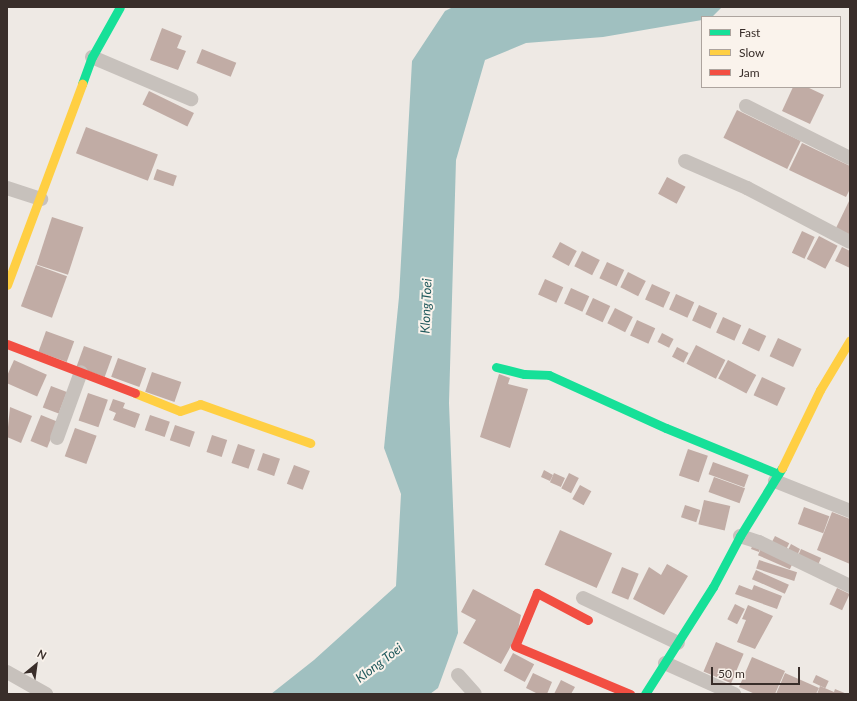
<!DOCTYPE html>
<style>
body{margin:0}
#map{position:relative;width:857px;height:701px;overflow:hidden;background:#eee9e4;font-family:Lato,sans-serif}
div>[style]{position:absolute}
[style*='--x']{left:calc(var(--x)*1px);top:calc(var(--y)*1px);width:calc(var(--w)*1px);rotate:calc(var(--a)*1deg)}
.water>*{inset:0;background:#a0c0c0}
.building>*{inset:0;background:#c1aca5;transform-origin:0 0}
.street>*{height:14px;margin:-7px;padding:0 7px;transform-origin:7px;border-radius:7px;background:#c7c1bc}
.fast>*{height:9px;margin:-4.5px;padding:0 4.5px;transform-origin:4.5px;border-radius:4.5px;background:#16e098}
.slow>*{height:9px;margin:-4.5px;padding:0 4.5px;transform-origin:4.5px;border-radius:4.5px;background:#ffcf43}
.jam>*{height:9px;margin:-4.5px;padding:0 4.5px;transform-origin:4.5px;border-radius:4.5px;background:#f24e42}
span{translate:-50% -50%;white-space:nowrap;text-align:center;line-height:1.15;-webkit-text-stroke:4px #faf3ec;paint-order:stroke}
.water-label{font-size:13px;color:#1f585b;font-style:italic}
.frame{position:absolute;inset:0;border:8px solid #392e2a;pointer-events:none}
.legend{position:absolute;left:701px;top:16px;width:140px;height:72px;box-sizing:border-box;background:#faf3ec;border:1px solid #ada49e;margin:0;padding:5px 7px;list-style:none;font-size:12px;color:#392e2a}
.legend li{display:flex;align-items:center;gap:8px;height:20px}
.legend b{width:20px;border:1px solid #ada49e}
.north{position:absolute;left:16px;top:645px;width:40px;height:40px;-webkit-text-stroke:3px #faf3ec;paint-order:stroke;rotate:29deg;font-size:11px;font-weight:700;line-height:16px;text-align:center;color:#392e2a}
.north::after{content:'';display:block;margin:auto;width:14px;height:18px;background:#392e2a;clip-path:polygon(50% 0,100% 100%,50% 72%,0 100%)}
.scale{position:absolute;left:711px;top:667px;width:89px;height:18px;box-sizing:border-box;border:2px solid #392e2a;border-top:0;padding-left:5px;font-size:12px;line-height:14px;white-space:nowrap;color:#392e2a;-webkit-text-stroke:3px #faf3ec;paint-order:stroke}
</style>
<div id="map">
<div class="water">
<div style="clip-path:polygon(453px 7px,722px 7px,712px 17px,702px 17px,702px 20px,603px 37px,526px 43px,485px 60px,456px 160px,449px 403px,458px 633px,438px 688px,430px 694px,271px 694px,314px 660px,396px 586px,401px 494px,384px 448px,399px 297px,412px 61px,445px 11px)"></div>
</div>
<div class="building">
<div style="clip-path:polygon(162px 28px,182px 36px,177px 48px,186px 51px,178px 70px,150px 60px)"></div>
<div style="left:202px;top:49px;width:37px;height:15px;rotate:22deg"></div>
<div style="clip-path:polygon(793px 87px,807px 87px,824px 95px,810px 124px,782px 111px)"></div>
<div style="left:149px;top:91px;width:50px;height:15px;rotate:26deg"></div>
<div style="left:737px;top:110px;width:71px;height:31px;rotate:26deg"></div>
<div style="left:86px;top:127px;width:77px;height:28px;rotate:21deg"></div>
<div style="clip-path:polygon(802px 143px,850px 166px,850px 189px,846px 197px,789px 170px)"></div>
<div style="left:157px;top:169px;width:21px;height:11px;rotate:19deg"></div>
<div style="left:667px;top:177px;width:21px;height:19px;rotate:28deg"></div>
<div style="clip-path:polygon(850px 199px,850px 236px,836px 228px)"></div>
<div style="left:52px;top:217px;width:33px;height:50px;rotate:18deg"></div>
<div style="left:802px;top:231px;width:14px;height:24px;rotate:25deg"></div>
<div style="left:819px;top:236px;width:21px;height:26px;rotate:28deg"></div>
<div style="left:560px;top:242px;width:19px;height:17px;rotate:28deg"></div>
<div style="clip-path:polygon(842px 247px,850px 251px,850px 268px,835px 261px)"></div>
<div style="left:582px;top:251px;width:20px;height:17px;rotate:27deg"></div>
<div style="left:607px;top:262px;width:19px;height:18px;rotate:25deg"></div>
<div style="left:36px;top:265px;width:33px;height:44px;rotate:20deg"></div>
<div style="left:628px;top:272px;width:20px;height:17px;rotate:27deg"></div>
<div style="left:545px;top:279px;width:20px;height:17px;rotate:24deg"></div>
<div style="left:652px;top:284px;width:20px;height:17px;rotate:24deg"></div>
<div style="left:571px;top:288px;width:20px;height:17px;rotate:24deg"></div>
<div style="left:676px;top:294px;width:20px;height:17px;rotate:24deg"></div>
<div style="left:593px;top:298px;width:19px;height:18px;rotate:25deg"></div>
<div style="left:699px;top:305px;width:20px;height:17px;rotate:24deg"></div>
<div style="left:615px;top:308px;width:20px;height:17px;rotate:27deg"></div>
<div style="left:723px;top:317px;width:20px;height:17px;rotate:24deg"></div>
<div style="left:637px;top:320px;width:20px;height:17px;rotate:24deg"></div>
<div style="left:749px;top:328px;width:19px;height:17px;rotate:25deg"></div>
<div style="left:46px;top:331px;width:30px;height:22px;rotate:20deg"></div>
<div style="left:662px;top:333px;width:13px;height:10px;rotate:27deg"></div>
<div style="left:778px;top:338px;width:26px;height:20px;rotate:25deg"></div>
<div style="left:696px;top:345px;width:33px;height:21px;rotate:27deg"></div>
<div style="left:84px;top:346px;width:30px;height:22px;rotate:20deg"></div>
<div style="left:677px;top:347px;width:13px;height:11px;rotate:27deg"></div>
<div style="left:118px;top:358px;width:30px;height:20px;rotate:20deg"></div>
<div style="left:14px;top:360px;width:36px;height:24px;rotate:24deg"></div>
<div style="left:728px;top:360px;width:32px;height:21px;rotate:28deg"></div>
<div style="left:152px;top:372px;width:31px;height:21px;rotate:19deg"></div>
<div style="clip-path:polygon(499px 374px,510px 378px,508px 384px,528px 389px,510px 448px,480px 437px)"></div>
<div style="left:762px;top:377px;width:26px;height:20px;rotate:25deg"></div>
<div style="left:51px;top:386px;width:17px;height:23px;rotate:21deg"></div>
<div style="left:88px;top:393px;width:21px;height:29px;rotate:19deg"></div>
<div style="clip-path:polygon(113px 399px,125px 403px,123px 408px,140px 414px,135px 428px,113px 420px,116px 413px,109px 410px)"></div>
<div style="clip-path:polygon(10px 407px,32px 416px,21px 443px,7px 437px)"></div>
<div style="left:41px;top:415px;width:18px;height:28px;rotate:22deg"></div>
<div style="left:150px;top:415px;width:21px;height:16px;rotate:19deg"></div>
<div style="left:175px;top:425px;width:21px;height:16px;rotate:19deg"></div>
<div style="left:75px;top:428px;width:23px;height:30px;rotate:20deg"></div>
<div style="left:212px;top:435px;width:16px;height:18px;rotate:18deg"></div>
<div style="left:238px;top:444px;width:18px;height:20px;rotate:19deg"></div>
<div style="left:688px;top:449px;width:21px;height:28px;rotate:19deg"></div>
<div style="left:263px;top:453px;width:18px;height:18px;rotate:19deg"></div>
<div style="left:713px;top:462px;width:38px;height:13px;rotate:20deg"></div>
<div style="left:294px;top:465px;width:17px;height:20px;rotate:21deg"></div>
<div style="clip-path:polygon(544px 470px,553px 475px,550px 481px,541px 477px)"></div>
<div style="left:554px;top:473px;width:12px;height:10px;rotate:24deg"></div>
<div style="left:569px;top:473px;width:11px;height:17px;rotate:27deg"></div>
<div style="left:714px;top:477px;width:33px;height:16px;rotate:20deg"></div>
<div style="left:580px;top:485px;width:13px;height:16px;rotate:29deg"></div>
<div style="left:704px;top:500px;width:27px;height:25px;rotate:13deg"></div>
<div style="left:685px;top:505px;width:16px;height:13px;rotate:18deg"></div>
<div style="left:804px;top:507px;width:27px;height:18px;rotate:20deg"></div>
<div style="clip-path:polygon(832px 512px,850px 519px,850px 564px,817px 550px)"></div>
<div style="left:560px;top:530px;width:57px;height:38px;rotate:24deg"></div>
<div style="left:775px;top:536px;width:16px;height:9px;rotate:27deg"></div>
<div style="clip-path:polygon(754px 542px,761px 546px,759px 552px,751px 549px)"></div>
<div style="clip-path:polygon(791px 544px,800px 549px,797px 556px,787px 552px)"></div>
<div style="left:762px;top:546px;width:35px;height:10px;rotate:24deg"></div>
<div style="left:801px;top:549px;width:22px;height:9px;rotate:24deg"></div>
<div style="left:759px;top:560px;width:40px;height:9px;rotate:18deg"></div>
<div style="clip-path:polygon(667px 564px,688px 576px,664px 615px,633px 599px,649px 567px,661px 575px)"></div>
<div style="left:622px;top:567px;width:18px;height:28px;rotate:22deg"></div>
<div style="left:756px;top:570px;width:36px;height:10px;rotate:24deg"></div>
<div style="clip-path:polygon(739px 585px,752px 590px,754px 585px,782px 596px,777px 609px,735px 594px)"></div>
<div style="left:837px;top:588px;width:14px;height:18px;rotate:25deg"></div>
<div style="clip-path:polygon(473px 589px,521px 615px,517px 635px,501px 664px,463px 643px,476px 620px,461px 612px)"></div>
<div style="left:735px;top:604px;width:11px;height:17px;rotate:27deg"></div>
<div style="clip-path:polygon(748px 605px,773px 616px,755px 649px,737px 642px,746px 620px,742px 619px)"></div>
<div style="left:716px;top:642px;width:30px;height:32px;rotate:23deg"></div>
<div style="left:513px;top:653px;width:24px;height:20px;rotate:28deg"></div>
<div style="clip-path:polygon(752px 657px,785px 671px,775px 694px,755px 694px,739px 687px)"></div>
<div style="clip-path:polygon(533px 673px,552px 682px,547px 694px,538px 694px,526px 688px)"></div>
<div style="clip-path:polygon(785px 673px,819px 688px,816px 694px,776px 694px)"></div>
<div style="left:816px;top:675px;width:14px;height:8px;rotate:25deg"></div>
<div style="clip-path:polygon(561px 680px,575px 687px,571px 694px,554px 694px)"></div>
<div style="clip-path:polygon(820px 686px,834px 692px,835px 689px,847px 694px,817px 694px)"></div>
</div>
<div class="street">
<div style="--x:92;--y:57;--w:108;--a:23"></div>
<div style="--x:746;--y:106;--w:116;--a:26.6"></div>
<div style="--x:685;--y:161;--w:68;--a:23.5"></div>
<div style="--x:747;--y:188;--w:116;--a:27.7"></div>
<div style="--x:7;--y:188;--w:36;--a:18"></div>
<div style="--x:57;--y:438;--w:70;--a:-70"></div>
<div style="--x:775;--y:481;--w:81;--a:21.8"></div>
<div style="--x:740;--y:536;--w:20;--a:18"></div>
<div style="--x:759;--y:542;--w:101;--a:25.8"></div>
<div style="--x:583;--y:598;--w:105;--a:25.3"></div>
<div style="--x:665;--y:663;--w:76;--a:24.2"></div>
<div style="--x:7;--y:672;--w:45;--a:29.4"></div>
<div style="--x:458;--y:675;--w:25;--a:48"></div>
</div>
<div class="fast">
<div style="--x:82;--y:84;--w:29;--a:-70"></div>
<div style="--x:92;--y:57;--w:57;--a:-60.8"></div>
<div style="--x:496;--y:367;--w:29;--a:14"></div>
<div style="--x:524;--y:374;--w:25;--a:2"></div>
<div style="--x:549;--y:375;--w:128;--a:24.4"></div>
<div style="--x:666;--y:428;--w:121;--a:22.3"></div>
<div style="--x:645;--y:694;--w:127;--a:-57.6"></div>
<div style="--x:713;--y:587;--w:58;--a:-62.1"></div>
<div style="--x:740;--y:536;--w:80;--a:-58.3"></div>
</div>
<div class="slow">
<div style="--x:7;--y:285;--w:215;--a:-69.5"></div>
<div style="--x:135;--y:393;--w:48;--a:21.8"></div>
<div style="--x:180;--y:411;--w:21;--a:-19"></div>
<div style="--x:200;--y:404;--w:117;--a:19.5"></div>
<div style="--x:782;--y:468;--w:87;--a:-64"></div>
<div style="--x:820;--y:390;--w:58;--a:-59"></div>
</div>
<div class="jam">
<div style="--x:7;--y:344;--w:137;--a:20.9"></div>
<div style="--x:588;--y:620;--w:58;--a:-152.1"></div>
<div style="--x:537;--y:593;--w:57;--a:112.5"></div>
<div style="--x:515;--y:646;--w:125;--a:22.7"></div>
</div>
<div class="water-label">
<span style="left:426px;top:306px;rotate:-88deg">Klong Toei</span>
<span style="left:379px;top:663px;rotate:-37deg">Klong Toei</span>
</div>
<div class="frame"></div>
<ul class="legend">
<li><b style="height:5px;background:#16e098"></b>Fast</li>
<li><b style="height:5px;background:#ffcf43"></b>Slow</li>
<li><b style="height:5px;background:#f24e42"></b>Jam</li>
</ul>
<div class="north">N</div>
<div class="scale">50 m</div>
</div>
